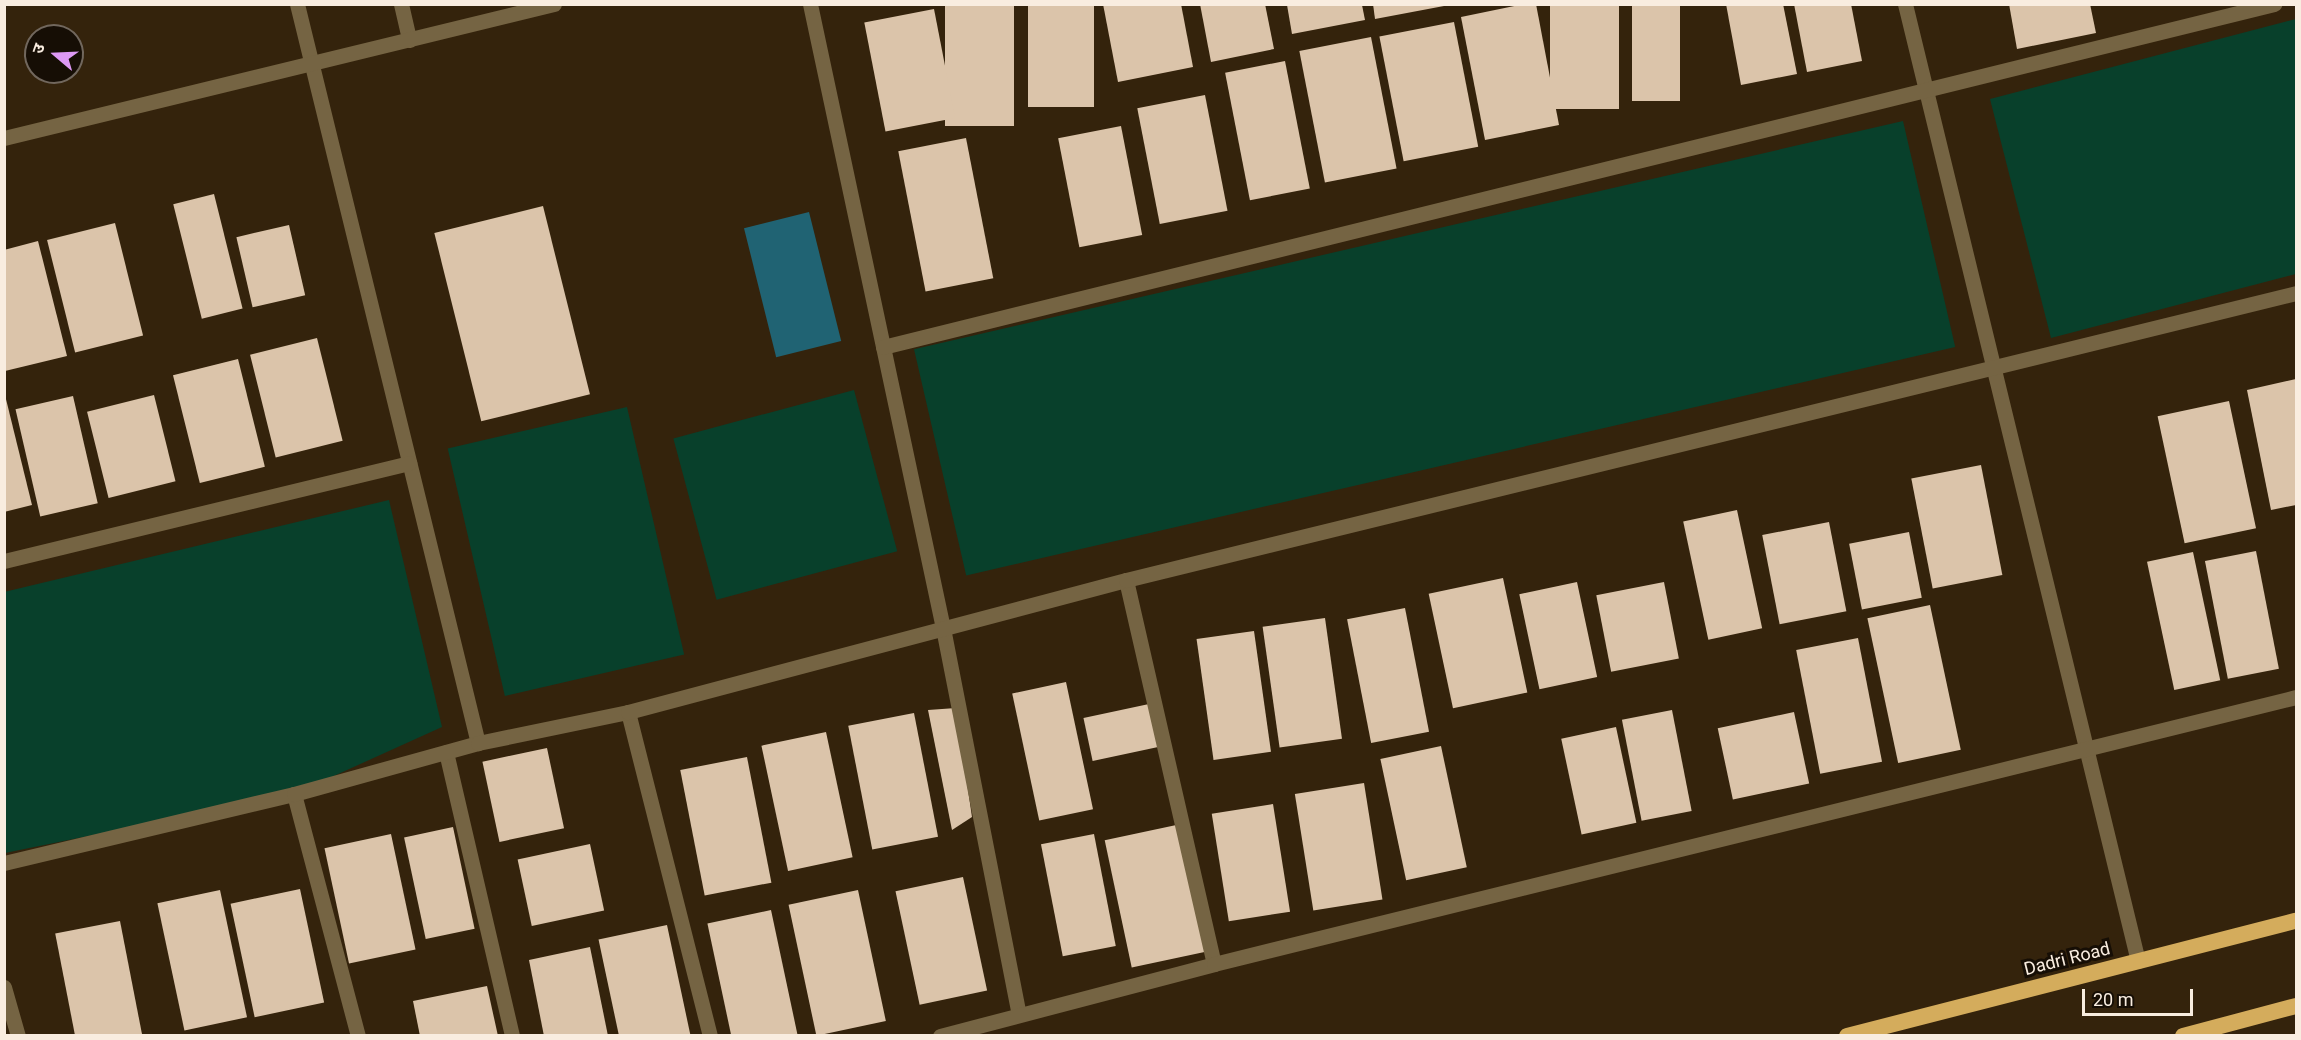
<!DOCTYPE html>
<meta charset="utf-8">
<style>
body{margin:0}
#map{position:relative;width:2301px;height:1040px;overflow:hidden;background:#34230c;font-family:Roboto,"Noto Sans Devanagari",sans-serif}
div>[style]{position:absolute}
[style*='--x']{left:calc(var(--x)*1px);top:calc(var(--y)*1px);width:calc(var(--w)*1px);rotate:calc(var(--a)*1deg)}
.green>*{inset:0;background:#08402b;transform-origin:0 0}
.water>*{inset:0;background:#206373;transform-origin:0 0}
.building>*{inset:0;background:#dbc4aa;transform-origin:0 0}
.minor>*{height:15px;margin:-7.5px;padding:0 7.5px;transform-origin:7.5px;border-radius:7.5px;background:#756443}
.trunk>*{height:16px;margin:-8px;padding:0 8px;transform-origin:8px;border-radius:8px;background:#d4ac5c}
span{translate:-50% -50%;white-space:nowrap;text-align:center;line-height:1.15;-webkit-text-stroke:6px #160e05;paint-order:stroke}
.street-label{font-size:18px;color:#f9ede0}
.frame{position:absolute;inset:0;border:6px solid #f9ede0;pointer-events:none}
.north{position:absolute;left:24px;top:24px;width:60px;height:60px;box-sizing:border-box;background:#160e05;border:2px solid #71675d;border-radius:50%;rotate:289deg;font-size:16px;font-weight:700;line-height:24px;text-align:center;color:#f9ede0}
.north::after{content:'';display:block;margin:auto;width:21px;height:27px;background:#dd99f4;clip-path:polygon(50% 0,100% 100%,50% 72%,0 100%)}
.scale{position:absolute;left:2082px;top:989px;width:111px;height:27px;box-sizing:border-box;border:3px solid #f9ede0;border-top:0;padding-left:8px;font-size:18px;line-height:21px;white-space:nowrap;color:#f9ede0;-webkit-text-stroke:4px #160e05;paint-order:stroke}
</style>
<div id="map">
<div class="green">
<div style="clip-path:polygon(2296px 19px,2296px 274px,2051px 338px,1990px 99px)"></div>
<div style="left:1903px;top:121px;width:232px;height:1015px;rotate:77deg"></div>
<div style="left:854px;top:390px;width:167px;height:187px;rotate:75deg"></div>
<div style="left:627px;top:407px;width:254px;height:184px;rotate:77deg"></div>
<div style="clip-path:polygon(389px 500px,442px 727px,294px 794px,5px 853px,4px 592px)"></div>
</div>
<div class="water">
<div style="left:809px;top:212px;width:133px;height:67px;rotate:76deg"></div>
</div>
<div class="building">
<div style="left:945px;top:4px;width:69px;height:122px"></div>
<div style="left:1028px;top:4px;width:66px;height:103px"></div>
<div style="clip-path:polygon(1103px 4px,1181px 4px,1193px 67px,1118px 82px)"></div>
<div style="clip-path:polygon(1200px 4px,1265px 4px,1274px 49px,1211px 62px)"></div>
<div style="clip-path:polygon(1373px 4px,1444px 4px,1444px 6px,1375px 19px)"></div>
<div style="clip-path:polygon(1524px 4px,1536px 4px,1559px 125px,1485px 140px,1461px 17px)"></div>
<div style="left:1550px;top:4px;width:69px;height:105px"></div>
<div style="left:1632px;top:4px;width:48px;height:97px"></div>
<div style="clip-path:polygon(1726px 4px,1783px 4px,1797px 74px,1741px 85px)"></div>
<div style="clip-path:polygon(1794px 4px,1851px 4px,1862px 61px,1807px 72px)"></div>
<div style="clip-path:polygon(2009px 4px,2090px 4px,2096px 33px,2017px 49px)"></div>
<div style="clip-path:polygon(1287px 5px,1362px 5px,1365px 20px,1292px 34px)"></div>
<div style="left:934px;top:9px;width:111px;height:71px;rotate:79deg"></div>
<div style="left:1454px;top:22px;width:127px;height:76px;rotate:79deg"></div>
<div style="left:1371px;top:37px;width:134px;height:73px;rotate:79deg"></div>
<div style="left:1285px;top:61px;width:130px;height:61px;rotate:79deg"></div>
<div style="left:1205px;top:95px;width:118px;height:69px;rotate:79deg"></div>
<div style="left:1121px;top:126px;width:111px;height:64px;rotate:79deg"></div>
<div style="left:966px;top:138px;width:143px;height:69px;rotate:79deg"></div>
<div style="left:214px;top:194px;width:118px;height:42px;rotate:76deg"></div>
<div style="left:543px;top:206px;width:194px;height:112px;rotate:76deg"></div>
<div style="left:115px;top:223px;width:116px;height:70px;rotate:76deg"></div>
<div style="left:289px;top:225px;width:72px;height:54px;rotate:77deg"></div>
<div style="clip-path:polygon(38px 241px,67px 356px,5px 371px,4px 250px)"></div>
<div style="left:317px;top:338px;width:106px;height:69px;rotate:76deg"></div>
<div style="left:238px;top:359px;width:111px;height:67px;rotate:76deg"></div>
<div style="clip-path:polygon(2296px 379px,2296px 505px,2271px 510px,2247px 390px)"></div>
<div style="clip-path:polygon(4px 391px,32px 505px,4px 512px)"></div>
<div style="left:154px;top:395px;width:89px;height:69px;rotate:76deg"></div>
<div style="left:73px;top:396px;width:110px;height:59px;rotate:77deg"></div>
<div style="left:2229px;top:401px;width:130px;height:73px;rotate:78deg"></div>
<div style="left:1981px;top:465px;width:112px;height:71px;rotate:79deg"></div>
<div style="left:1737px;top:510px;width:121px;height:55px;rotate:78deg"></div>
<div style="left:1829px;top:522px;width:91px;height:68px;rotate:79deg"></div>
<div style="left:1909px;top:532px;width:67px;height:61px;rotate:79deg"></div>
<div style="left:2256px;top:551px;width:120px;height:52px;rotate:79deg"></div>
<div style="left:2193px;top:552px;width:131px;height:47px;rotate:78deg"></div>
<div style="left:1503px;top:578px;width:117px;height:76px;rotate:78deg"></div>
<div style="left:1577px;top:582px;width:97px;height:59px;rotate:78deg"></div>
<div style="left:1664px;top:582px;width:78px;height:69px;rotate:79deg"></div>
<div style="left:1930px;top:605px;width:148px;height:64px;rotate:78deg"></div>
<div style="left:1405px;top:608px;width:126px;height:59px;rotate:79deg"></div>
<div style="left:1325px;top:618px;width:122px;height:63px;rotate:82deg"></div>
<div style="left:1254px;top:631px;width:122px;height:58px;rotate:82deg"></div>
<div style="left:1858px;top:638px;width:126px;height:63px;rotate:79deg"></div>
<div style="left:1066px;top:682px;width:130px;height:55px;rotate:78deg"></div>
<div style="left:1149px;top:704px;width:44px;height:67px;rotate:78deg"></div>
<div style="clip-path:polygon(956px 708px,972px 817px,952px 830px,928px 710px)"></div>
<div style="left:1672px;top:710px;width:103px;height:51px;rotate:79deg"></div>
<div style="left:1794px;top:712px;width:73px;height:78px;rotate:78deg"></div>
<div style="left:914px;top:713px;width:126px;height:67px;rotate:79deg"></div>
<div style="left:1616px;top:727px;width:98px;height:56px;rotate:78deg"></div>
<div style="left:826px;top:732px;width:128px;height:66px;rotate:78deg"></div>
<div style="left:1441px;top:746px;width:124px;height:62px;rotate:78deg"></div>
<div style="left:547px;top:748px;width:82px;height:66px;rotate:78deg"></div>
<div style="left:747px;top:757px;width:128px;height:68px;rotate:79deg"></div>
<div style="left:1364px;top:783px;width:118px;height:70px;rotate:81deg"></div>
<div style="left:1273px;top:804px;width:109px;height:62px;rotate:81deg"></div>
<div style="left:1181px;top:824px;width:130px;height:78px;rotate:78deg"></div>
<div style="left:453px;top:827px;width:104px;height:50px;rotate:78deg"></div>
<div style="left:391px;top:834px;width:118px;height:68px;rotate:78deg"></div>
<div style="left:1094px;top:834px;width:114px;height:54px;rotate:79deg"></div>
<div style="left:590px;top:844px;width:68px;height:74px;rotate:78deg"></div>
<div style="left:963px;top:877px;width:116px;height:69px;rotate:78deg"></div>
<div style="left:300px;top:889px;width:116px;height:71px;rotate:78deg"></div>
<div style="left:220px;top:890px;width:130px;height:64px;rotate:78deg"></div>
<div style="left:858px;top:890px;width:134px;height:71px;rotate:78deg"></div>
<div style="left:771px;top:910px;width:129px;height:65px;rotate:78deg"></div>
<div style="left:120px;top:921px;width:117px;height:66px;rotate:79deg"></div>
<div style="left:667px;top:925px;width:113px;height:70px;rotate:78deg"></div>
<div style="clip-path:polygon(590px 947px,608px 1036px,544px 1036px,529px 960px)"></div>
<div style="clip-path:polygon(487px 986px,498px 1036px,420px 1036px,413px 1001px)"></div>
</div>
<div class="minor">
<div style="--x:297;--y:4;--w:761;--a:76.24"></div>
<div style="--x:401;--y:4;--w:37;--a:77"></div>
<div style="--x:810;--y:4;--w:638;--a:77.97"></div>
<div style="--x:943;--y:628;--w:394;--a:78.9"></div>
<div style="--x:1905;--y:4;--w:985;--a:76.32"></div>
<div style="--x:4;--y:138;--w:566;--a:-13.69"></div>
<div style="--x:883;--y:347;--w:1433;--a:-13.85"></div>
<div style="--x:4;--y:561;--w:417;--a:-13.6"></div>
<div style="--x:1126;--y:580;--w:394;--a:77.1"></div>
<div style="--x:628;--y:712;--w:334;--a:75.8"></div>
<div style="--x:446;--y:752;--w:292;--a:76.9"></div>
<div style="--x:294;--y:794;--w:250;--a:75.2"></div>
<div style="--x:4;--y:863;--w:298;--a:-13.4"></div>
<div style="--x:294;--y:794;--w:191;--a:-15.5"></div>
<div style="--x:478;--y:743;--w:153;--a:-11.7"></div>
<div style="--x:628;--y:712;--w:515;--a:-14.85"></div>
<div style="--x:1126;--y:580;--w:1205;--a:-13.78"></div>
<div style="--x:4;--y:987;--w:51;--a:74.1"></div>
<div style="--x:940;--y:1036;--w:283;--a:-14.7"></div>
<div style="--x:1214;--y:964;--w:1114;--a:-13.86"></div>
</div>
<div class="trunk">
<div style="--x:1847;--y:1036;--w:463;--a:-14.4"></div>
<div style="--x:2183;--y:1036;--w:117;--a:-14.9"></div>
</div>
<div class="street-label">
<span style="left:2067px;top:959px;rotate:-14deg">Dadri Road</span>
</div>
<div class="frame"></div>
<div class="north">उ</div>
<div class="scale">20 m</div>
</div>
